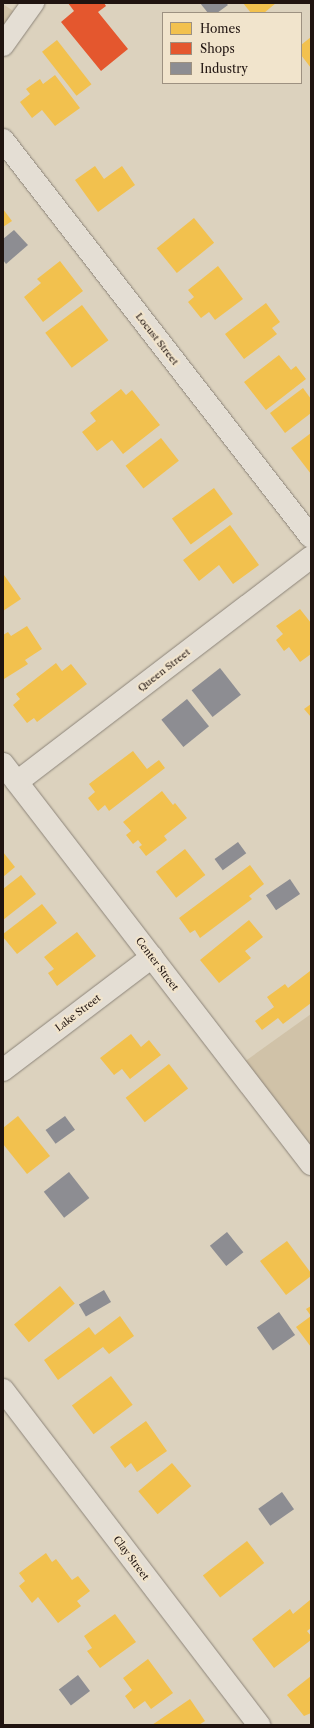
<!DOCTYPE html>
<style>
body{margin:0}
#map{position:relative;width:314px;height:1728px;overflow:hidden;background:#dcd2be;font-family:"Libre Caslon Text",serif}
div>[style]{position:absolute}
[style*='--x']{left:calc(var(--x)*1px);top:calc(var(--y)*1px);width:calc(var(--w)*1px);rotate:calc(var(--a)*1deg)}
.green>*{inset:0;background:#d0c2a8}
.homes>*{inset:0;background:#f2c14e;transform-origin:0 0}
.shops>*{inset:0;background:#e4572e}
.industry>*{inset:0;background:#8d8d92;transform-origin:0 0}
.roads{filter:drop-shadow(0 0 1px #8c8479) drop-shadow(0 0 1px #8c8479)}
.street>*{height:22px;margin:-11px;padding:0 11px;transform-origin:11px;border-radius:11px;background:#e4ded4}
span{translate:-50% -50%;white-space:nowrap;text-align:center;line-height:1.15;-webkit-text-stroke:4px #f1e4cc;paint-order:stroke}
.street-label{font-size:10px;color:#201410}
.frame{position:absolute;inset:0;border:4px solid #201410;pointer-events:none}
.legend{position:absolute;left:162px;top:12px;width:140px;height:72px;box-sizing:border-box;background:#f1e4cc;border:1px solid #9d9181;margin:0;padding:5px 7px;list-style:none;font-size:12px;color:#201410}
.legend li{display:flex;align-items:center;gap:8px;height:20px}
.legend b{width:20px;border:1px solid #9d9181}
</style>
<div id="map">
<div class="green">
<div style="clip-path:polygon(3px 4px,22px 17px,3px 45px)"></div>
<div style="clip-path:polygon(311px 1014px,311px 1160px,237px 1067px)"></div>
</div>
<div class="homes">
<div style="clip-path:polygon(243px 3px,276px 3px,264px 13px,251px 13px)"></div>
<div style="clip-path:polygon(311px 37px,311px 68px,301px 55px,301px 45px)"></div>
<div style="left:57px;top:40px;width:56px;height:19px;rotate:52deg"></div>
<div style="clip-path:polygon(55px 75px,80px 108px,55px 126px,42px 110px,32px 118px,20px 102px,30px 94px,26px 89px,40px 79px,43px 84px)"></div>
<div style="clip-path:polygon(95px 166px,104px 179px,122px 166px,135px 185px,98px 212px,75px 180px)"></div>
<div style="clip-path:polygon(3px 209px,12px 221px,3px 227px)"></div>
<div style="left:194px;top:218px;width:32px;height:48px;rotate:51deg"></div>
<div style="clip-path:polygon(60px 261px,83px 291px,43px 322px,24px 297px,41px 283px,37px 279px)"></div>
<div style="clip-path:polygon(218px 266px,243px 299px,215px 320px,209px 312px,201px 318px,188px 302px,194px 297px,188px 290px)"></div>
<div style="clip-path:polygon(266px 303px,280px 322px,272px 328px,277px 334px,244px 359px,225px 334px)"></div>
<div style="left:82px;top:305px;width:44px;height:46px;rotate:53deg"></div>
<div style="clip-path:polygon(279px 355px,291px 370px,296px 366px,306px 379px,266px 410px,244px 382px)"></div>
<div style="clip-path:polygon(303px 388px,311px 399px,311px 413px,285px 433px,270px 413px)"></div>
<div style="clip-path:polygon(121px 389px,126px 395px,132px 390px,160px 425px,123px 454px,112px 440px,97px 451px,82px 432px,96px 421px,90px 413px)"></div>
<div style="clip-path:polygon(311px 433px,311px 474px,291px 448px)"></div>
<div style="left:161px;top:438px;width:29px;height:45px;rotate:52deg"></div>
<div style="left:214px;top:488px;width:32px;height:52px;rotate:54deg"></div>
<div style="clip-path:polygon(230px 525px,259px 565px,233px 584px,219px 565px,199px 581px,183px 560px)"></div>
<div style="clip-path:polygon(4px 575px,21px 599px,3px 611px,3px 576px)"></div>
<div style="clip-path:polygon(300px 609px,311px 623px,311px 654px,300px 662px,289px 647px,284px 651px,276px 640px,283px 634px,276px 626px)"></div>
<div style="clip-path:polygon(27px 626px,42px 649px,25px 660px,28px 664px,4px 679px,3px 635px,8px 632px,11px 636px)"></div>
<div style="clip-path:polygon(56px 663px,62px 671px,71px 664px,87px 684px,37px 722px,34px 718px,27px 723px,13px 705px,20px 699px,16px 694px)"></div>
<div style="clip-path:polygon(311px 704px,311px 717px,304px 709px)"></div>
<div style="clip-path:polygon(133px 751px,147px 769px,159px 760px,165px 768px,109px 811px,105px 805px,98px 811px,88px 798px,95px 792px,89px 784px)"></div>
<div style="clip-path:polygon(162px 791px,173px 805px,175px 803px,187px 818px,164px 836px,167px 840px,146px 856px,139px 847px,142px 845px,138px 840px,133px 844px,126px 835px,131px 831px,123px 822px)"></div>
<div style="left:185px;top:849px;width:33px;height:37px;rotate:52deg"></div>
<div style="clip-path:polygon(3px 852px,15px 867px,3px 877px)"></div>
<div style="clip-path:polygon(250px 865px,264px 884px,249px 896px,252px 899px,200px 938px,195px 930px,190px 933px,179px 918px)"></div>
<div style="clip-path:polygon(21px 875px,36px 894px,3px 920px,3px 889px)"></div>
<div style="clip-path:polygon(42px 904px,57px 923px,17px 954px,3px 937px,3px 934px)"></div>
<div style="clip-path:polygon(249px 920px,263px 937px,245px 951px,251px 958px,219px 983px,200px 960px)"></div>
<div style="clip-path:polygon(77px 932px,96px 956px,57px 986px,48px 973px,54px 969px,44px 957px)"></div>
<div style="clip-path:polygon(310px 971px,311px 1003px,283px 1024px,278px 1018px,262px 1030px,255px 1021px,274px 1007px,267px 997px,285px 984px,288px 988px)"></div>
<div style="clip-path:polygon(131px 1034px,141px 1047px,149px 1040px,161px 1055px,130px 1079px,122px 1069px,114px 1075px,100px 1058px)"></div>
<div style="left:169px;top:1064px;width:31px;height:55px;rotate:52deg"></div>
<div style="clip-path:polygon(18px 1116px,50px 1156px,27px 1174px,3px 1144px,3px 1128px)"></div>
<div style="clip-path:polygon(287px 1241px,311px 1273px,311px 1276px,286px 1295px,260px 1261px)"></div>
<div style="left:60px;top:1286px;width:23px;height:60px;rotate:50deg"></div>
<div style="clip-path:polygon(311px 1306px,311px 1316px,306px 1309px)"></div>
<div style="clip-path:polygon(120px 1316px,134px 1336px,109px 1354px,103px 1347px,58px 1380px,44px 1360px,89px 1327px,95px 1335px)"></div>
<div style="clip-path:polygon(311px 1316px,311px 1347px,296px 1327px)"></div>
<div style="left:111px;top:1376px;width:36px;height:49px;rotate:53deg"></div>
<div style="clip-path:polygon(146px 1421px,167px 1451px,137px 1472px,131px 1463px,125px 1468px,110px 1447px)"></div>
<div style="left:172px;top:1463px;width:30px;height:44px;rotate:50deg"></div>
<div style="left:247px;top:1541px;width:28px;height:56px;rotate:52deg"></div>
<div style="clip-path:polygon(46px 1553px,52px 1562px,56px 1559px,72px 1580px,78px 1576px,90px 1591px,77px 1601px,81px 1606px,58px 1623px,38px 1597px,32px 1603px,19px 1586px,25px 1581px,19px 1573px)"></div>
<div style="clip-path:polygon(310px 1600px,311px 1628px,307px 1631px,311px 1636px,311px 1640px,274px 1668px,252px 1639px,290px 1609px,293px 1614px)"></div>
<div style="clip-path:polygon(115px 1614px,136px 1642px,100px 1668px,87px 1651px,92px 1648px,84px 1636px)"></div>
<div style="clip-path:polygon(148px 1659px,173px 1693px,151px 1709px,145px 1701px,134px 1709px,125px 1696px,132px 1690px,123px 1678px)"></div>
<div style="clip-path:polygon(311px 1676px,311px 1713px,304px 1716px,287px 1695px)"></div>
<div style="clip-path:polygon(190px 1699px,205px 1721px,199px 1725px,152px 1725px)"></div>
</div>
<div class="shops">
<div style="clip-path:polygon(68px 3px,104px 3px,106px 6px,98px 12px,128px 49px,101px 71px,61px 22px,74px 11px)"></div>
</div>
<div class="industry">
<div style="clip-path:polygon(200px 3px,226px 3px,228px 5px,217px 13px,208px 13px)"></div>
<div style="clip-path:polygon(14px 230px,28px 245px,6px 264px,3px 260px,3px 239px)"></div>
<div style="left:220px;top:668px;width:34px;height:36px;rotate:52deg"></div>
<div style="left:187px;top:699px;width:35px;height:33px;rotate:51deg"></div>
<div style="left:238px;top:842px;width:14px;height:29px;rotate:54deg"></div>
<div style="left:290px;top:879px;width:18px;height:29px;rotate:56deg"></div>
<div style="left:65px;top:1116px;width:17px;height:24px;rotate:54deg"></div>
<div style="left:69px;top:1172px;width:33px;height:32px;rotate:52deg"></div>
<div style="left:227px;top:1232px;width:26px;height:22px;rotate:51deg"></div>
<div style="left:104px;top:1290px;width:14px;height:29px;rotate:60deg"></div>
<div style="left:279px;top:1312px;width:28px;height:27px;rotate:55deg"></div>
<div style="left:282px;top:1492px;width:21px;height:29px;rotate:55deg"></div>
<div style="left:78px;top:1675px;width:20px;height:24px;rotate:53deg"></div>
</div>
<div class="roads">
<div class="street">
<div style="--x:3;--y:45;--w:52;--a:-54.5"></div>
<div style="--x:3;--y:140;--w:502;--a:52.2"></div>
<div style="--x:3;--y:764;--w:505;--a:52.4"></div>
<div style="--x:17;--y:782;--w:370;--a:-37.4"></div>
<div style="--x:3;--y:1070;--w:187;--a:-37.2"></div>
<div style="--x:3;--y:1390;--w:422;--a:52.6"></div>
</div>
</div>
<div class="street-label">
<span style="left:157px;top:339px;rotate:52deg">Locust Street</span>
<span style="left:164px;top:670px;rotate:-38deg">Queen Street</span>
<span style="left:157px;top:964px;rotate:53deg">Center Street</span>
<span style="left:78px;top:1013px;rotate:-37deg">Lake Street</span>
<span style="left:131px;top:1558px;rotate:53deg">Clay Street</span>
</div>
<div class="frame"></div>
<ul class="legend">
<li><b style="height:11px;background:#f2c14e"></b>Homes</li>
<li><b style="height:11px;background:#e4572e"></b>Shops</li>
<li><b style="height:11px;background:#8d8d92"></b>Industry</li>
</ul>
</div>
